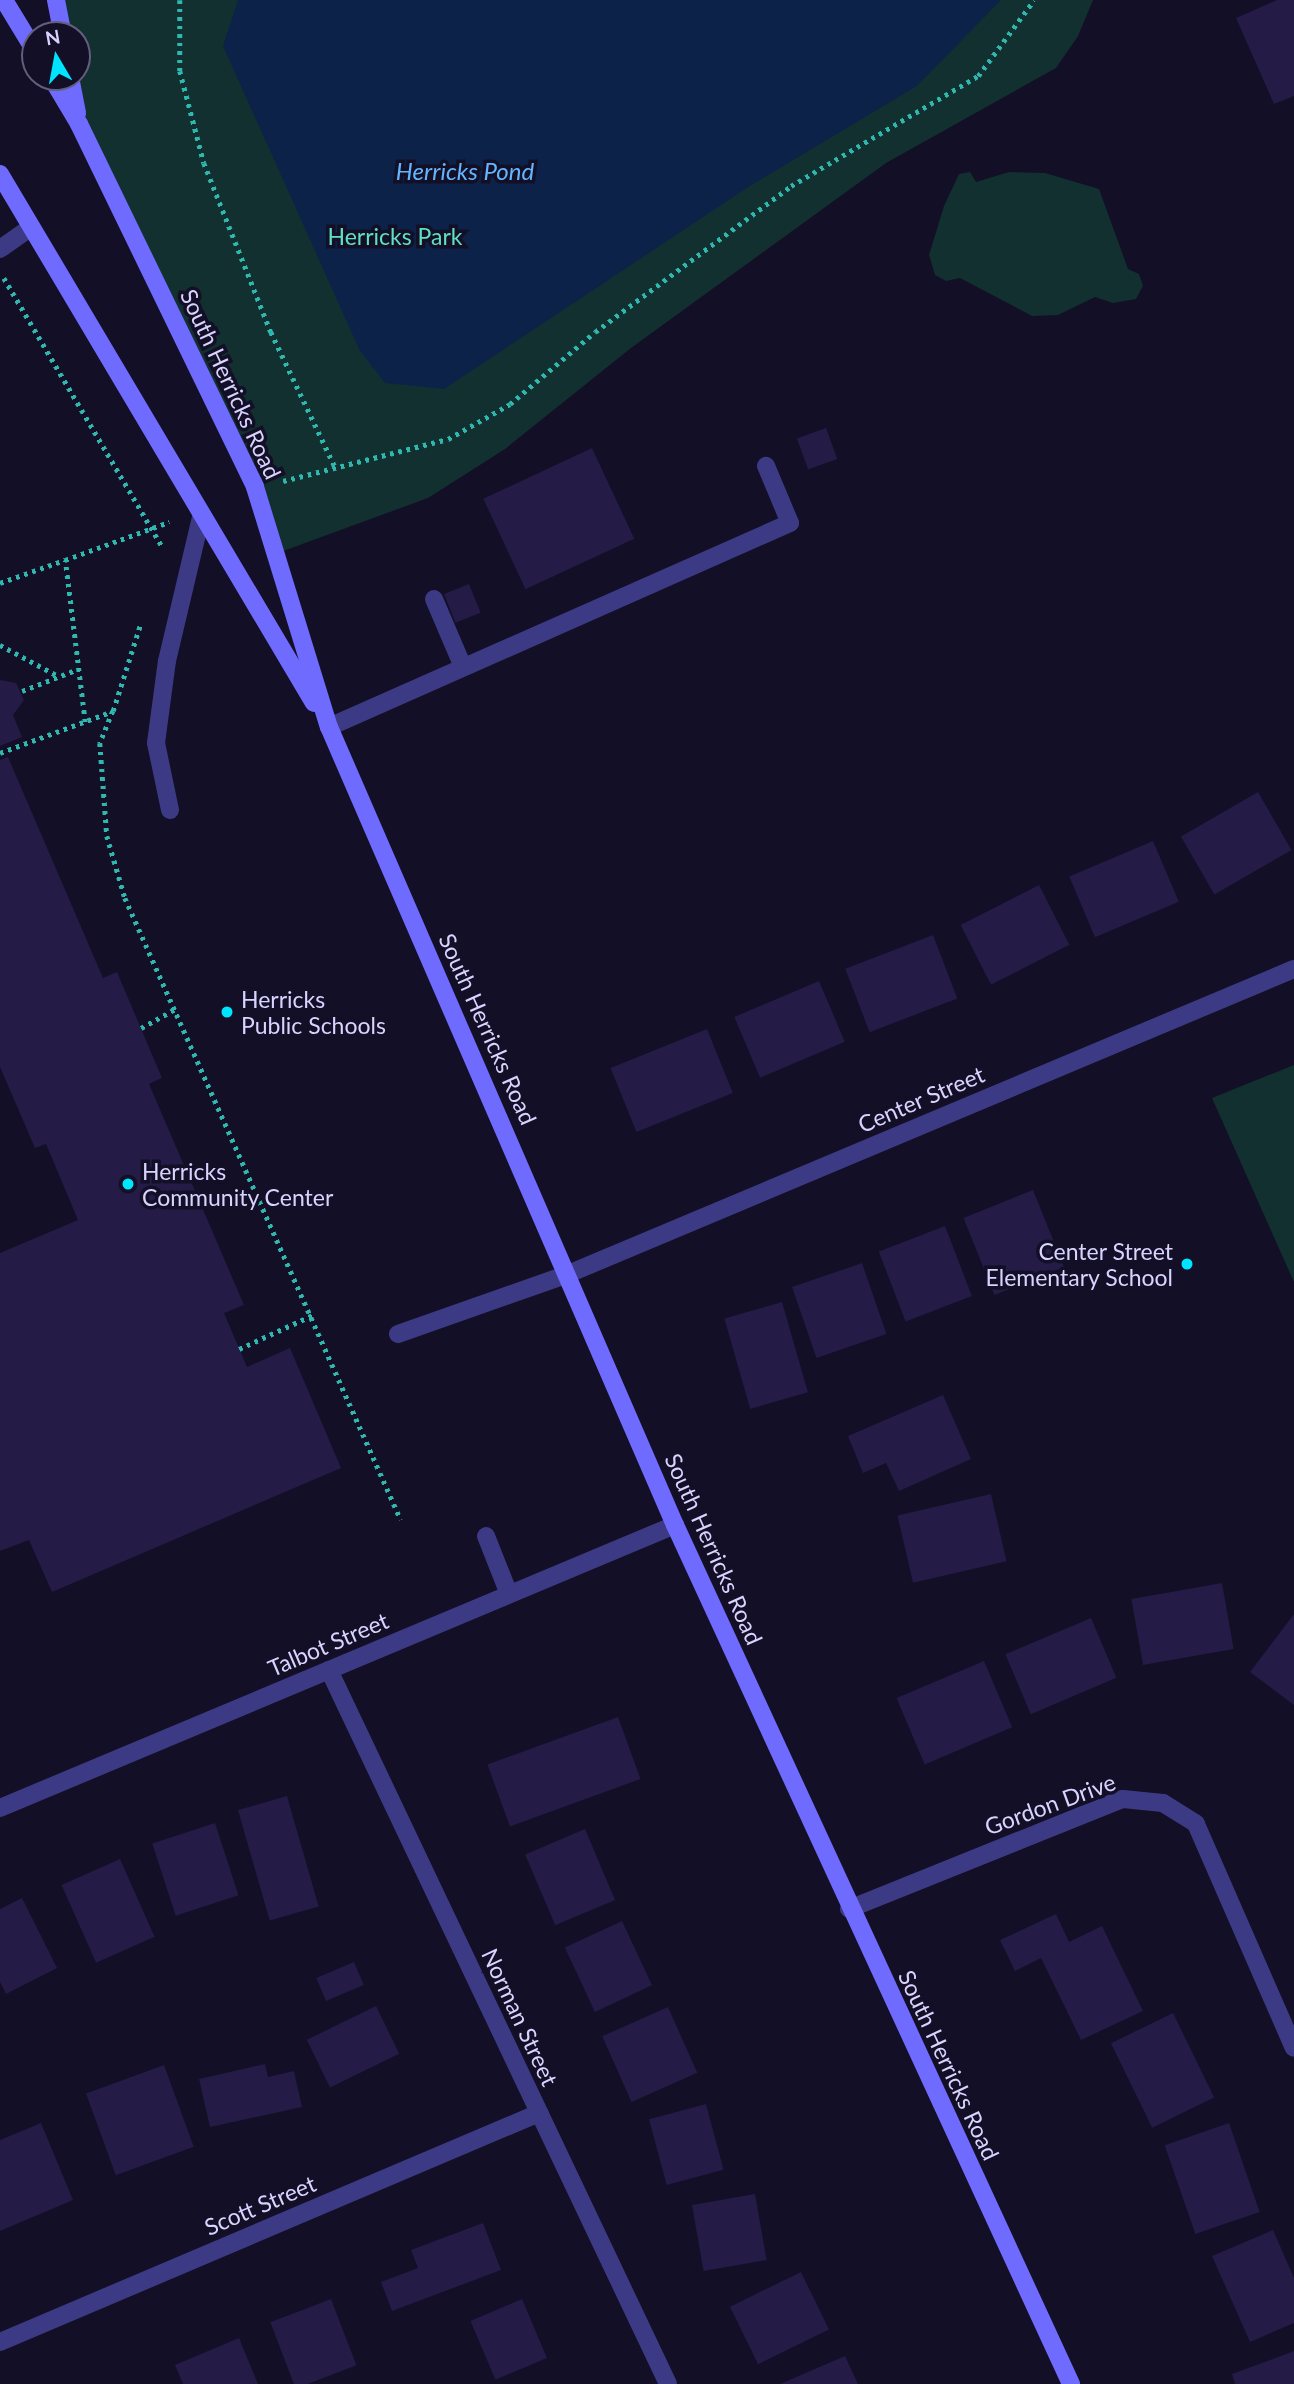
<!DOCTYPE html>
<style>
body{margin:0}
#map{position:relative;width:1294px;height:2384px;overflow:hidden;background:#130f26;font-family:Lato,sans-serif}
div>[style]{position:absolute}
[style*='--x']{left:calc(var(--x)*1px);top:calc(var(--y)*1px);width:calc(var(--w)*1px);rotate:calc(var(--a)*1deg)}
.green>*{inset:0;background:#12302f}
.water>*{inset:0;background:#0c2248}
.building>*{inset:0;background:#241b47;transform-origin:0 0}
.path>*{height:4.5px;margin-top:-2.25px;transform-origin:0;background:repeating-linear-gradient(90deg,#2fb8b0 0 3.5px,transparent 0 8.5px)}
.service>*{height:18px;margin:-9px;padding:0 9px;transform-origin:9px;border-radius:9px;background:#3d3a85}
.minor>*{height:18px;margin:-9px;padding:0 9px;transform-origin:9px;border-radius:9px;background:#3d3a85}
.secondary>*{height:18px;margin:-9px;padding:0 9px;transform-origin:9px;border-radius:9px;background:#6f6bff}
.dots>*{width:19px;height:19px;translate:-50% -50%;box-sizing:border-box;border:4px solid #130f26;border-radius:50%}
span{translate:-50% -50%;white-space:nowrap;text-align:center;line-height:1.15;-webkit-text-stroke:7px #130f26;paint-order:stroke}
.park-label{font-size:23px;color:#5fe0c0}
.street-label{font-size:23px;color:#d9d4ff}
.poi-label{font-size:23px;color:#d9d4ff}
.left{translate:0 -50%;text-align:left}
.right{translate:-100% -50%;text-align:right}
.water-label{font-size:24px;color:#62b6ff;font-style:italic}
.north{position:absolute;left:21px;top:21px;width:70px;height:70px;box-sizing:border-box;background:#130f26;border:2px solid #625e7d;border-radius:50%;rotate:350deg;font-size:19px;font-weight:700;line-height:28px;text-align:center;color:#d9d4ff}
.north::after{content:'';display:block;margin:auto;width:24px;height:32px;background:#00e5ff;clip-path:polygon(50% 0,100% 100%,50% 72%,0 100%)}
</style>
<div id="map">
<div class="green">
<div style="clip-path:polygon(56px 0,1093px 0,1078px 36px,1056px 68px,886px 163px,631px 348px,505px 449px,428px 498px,275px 554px,255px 487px,79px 124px,77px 35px,63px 35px)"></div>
<div style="clip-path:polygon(970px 172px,976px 182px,1009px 172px,1045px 173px,1099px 189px,1128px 269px,1139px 274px,1143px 286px,1136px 299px,1113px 303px,1095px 297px,1058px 315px,1032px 316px,960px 278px,946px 281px,935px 275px,929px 255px,944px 206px,959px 174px)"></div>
<div style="clip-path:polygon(1294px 1065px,1294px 1282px,1212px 1098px)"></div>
</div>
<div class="water">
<div style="clip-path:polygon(238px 0,1001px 0,917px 86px,750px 186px,444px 389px,385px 383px,360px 351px,223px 46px)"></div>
</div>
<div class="building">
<div style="clip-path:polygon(1277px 0,1294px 0,1294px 96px,1274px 104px,1236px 18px)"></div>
<div style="left:826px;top:428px;width:33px;height:31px;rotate:70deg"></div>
<div style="left:592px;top:448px;width:100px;height:120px;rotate:65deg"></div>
<div style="left:469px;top:584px;width:31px;height:27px;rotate:68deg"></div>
<div style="clip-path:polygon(0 680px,16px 683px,24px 700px,13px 715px,22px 737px,0 746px)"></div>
<div style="clip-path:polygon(8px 757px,103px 978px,117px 972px,162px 1078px,149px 1084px,244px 1305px,224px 1313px,247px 1367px,290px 1348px,341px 1468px,52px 1592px,29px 1540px,0 1551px,0 1253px,78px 1220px,46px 1144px,35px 1148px,0 1067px,0 760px)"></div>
<div style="left:1258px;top:792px;width:67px;height:89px;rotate:60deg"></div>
<div style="left:1153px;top:841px;width:66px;height:91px;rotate:67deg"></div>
<div style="left:1039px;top:885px;width:67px;height:88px;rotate:63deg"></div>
<div style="left:933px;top:935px;width:68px;height:94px;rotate:69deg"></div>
<div style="left:819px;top:981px;width:66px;height:92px;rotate:67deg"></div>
<div style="left:707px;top:1029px;width:69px;height:104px;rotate:68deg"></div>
<div style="left:1033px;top:1190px;width:83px;height:75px;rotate:68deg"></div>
<div style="left:945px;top:1226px;width:75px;height:71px;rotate:69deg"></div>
<div style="left:862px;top:1263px;width:75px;height:74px;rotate:71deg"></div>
<div style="left:782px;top:1302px;width:94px;height:60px;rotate:74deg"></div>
<div style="clip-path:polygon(943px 1395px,971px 1459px,899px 1491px,886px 1463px,863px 1473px,848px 1436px)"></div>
<div style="left:991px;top:1494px;width:69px;height:96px;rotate:77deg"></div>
<div style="left:1222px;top:1583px;width:67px;height:92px;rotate:80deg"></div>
<div style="clip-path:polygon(1294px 1614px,1294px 1705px,1250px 1672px)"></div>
<div style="left:1091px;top:1618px;width:65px;height:93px;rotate:67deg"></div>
<div style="left:984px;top:1661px;width:72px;height:95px;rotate:67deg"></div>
<div style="left:618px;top:1717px;width:66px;height:139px;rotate:70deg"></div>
<div style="left:287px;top:1796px;width:115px;height:51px;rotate:74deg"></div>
<div style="left:215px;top:1823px;width:76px;height:66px;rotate:72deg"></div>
<div style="left:585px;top:1829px;width:77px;height:65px;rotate:67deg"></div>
<div style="left:120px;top:1859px;width:85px;height:64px;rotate:66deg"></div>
<div style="clip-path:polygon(22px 1898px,57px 1968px,6px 1994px,0 1982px,0 1909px)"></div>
<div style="clip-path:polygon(1056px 1914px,1069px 1942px,1102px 1926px,1143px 2011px,1081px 2040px,1041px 1958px,1015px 1971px,1000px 1940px)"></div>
<div style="left:622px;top:1921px;width:71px;height:63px;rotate:65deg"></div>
<div style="left:354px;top:1962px;width:25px;height:41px;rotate:67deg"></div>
<div style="left:376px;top:2006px;width:53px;height:77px;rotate:64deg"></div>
<div style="left:668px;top:2007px;width:72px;height:72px;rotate:66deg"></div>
<div style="left:1173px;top:2013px;width:94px;height:69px;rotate:64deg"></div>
<div style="clip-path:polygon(265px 2064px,268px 2077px,294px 2071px,302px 2107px,210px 2127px,199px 2079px)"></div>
<div style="left:164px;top:2065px;width:87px;height:83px;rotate:70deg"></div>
<div style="left:706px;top:2104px;width:68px;height:59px;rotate:75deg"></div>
<div style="clip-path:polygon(41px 2123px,73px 2200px,0 2231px,0 2140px)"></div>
<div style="left:1229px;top:2123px;width:94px;height:68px;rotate:71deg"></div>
<div style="left:755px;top:2194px;width:67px;height:64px;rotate:80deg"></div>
<div style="clip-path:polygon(483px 2223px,501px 2270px,392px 2311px,381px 2282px,418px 2268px,411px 2250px)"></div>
<div style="clip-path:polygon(1273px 2230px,1294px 2278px,1294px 2323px,1250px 2342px,1212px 2256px)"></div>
<div style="left:801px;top:2272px;width:64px;height:79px;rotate:64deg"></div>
<div style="left:331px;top:2299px;width:71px;height:65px;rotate:69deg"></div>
<div style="left:522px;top:2299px;width:64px;height:56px;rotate:67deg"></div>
<div style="clip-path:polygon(239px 2338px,258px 2384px,183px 2384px,175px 2365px)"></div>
<div style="clip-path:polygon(1294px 2351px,1294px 2384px,1235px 2384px,1232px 2374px)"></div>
<div style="clip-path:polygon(845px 2356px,858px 2384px,780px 2384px)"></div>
</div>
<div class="path">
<div style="--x:180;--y:0;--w:71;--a:90"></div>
<div style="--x:180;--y:71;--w:95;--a:75.4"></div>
<div style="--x:204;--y:163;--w:182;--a:68.4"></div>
<div style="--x:271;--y:332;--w:152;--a:64.6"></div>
<div style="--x:4;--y:278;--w:310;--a:59.5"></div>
<div style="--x:283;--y:481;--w:170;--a:-14.3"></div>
<div style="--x:448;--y:439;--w:71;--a:-29.4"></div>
<div style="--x:510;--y:404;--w:111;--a:-40.3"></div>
<div style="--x:595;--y:332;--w:244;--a:-36.7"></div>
<div style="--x:791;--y:186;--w:217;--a:-30.5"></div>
<div style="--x:978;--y:76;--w:94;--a:-53.6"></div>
<div style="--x:0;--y:583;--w:69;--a:-19.5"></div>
<div style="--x:0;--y:645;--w:66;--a:28.1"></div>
<div style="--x:22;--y:691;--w:60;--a:-21.4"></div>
<div style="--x:113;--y:711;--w:35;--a:112"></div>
<div style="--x:100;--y:743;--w:93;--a:85.7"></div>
<div style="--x:107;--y:836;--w:65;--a:73.8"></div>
<div style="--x:125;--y:898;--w:680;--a:66.07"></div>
<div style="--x:85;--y:722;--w:163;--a:-97"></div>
<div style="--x:65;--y:560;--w:111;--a:-20.1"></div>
<div style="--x:0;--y:753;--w:121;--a:-20.4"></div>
<div style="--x:113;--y:711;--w:93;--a:-72.5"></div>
<div style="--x:141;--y:1028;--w:38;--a:-29"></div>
<div style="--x:239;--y:1349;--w:81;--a:-24.7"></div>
</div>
<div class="service">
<div style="--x:0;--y:249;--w:38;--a:-35"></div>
<div style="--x:434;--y:599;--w:74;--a:66.9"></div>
<div style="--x:329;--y:727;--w:504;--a:-23.87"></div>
<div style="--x:790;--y:523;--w:62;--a:-112.8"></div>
<div style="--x:170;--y:810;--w:68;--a:-101.8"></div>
<div style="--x:156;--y:743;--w:83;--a:-82.4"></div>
<div style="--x:167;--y:661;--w:148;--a:-76.7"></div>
<div style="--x:398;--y:1334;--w:180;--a:-19.4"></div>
<div style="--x:486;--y:1536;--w:62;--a:68.4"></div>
</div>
<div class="minor">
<div style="--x:568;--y:1274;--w:787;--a:-22.79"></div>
<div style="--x:329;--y:1670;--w:790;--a:64.6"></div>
<div style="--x:0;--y:1808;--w:732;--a:-22.75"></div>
<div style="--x:849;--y:1909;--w:295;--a:-21.9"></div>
<div style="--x:1123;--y:1799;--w:40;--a:5.7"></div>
<div style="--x:1163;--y:1803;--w:39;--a:32"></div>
<div style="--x:1196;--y:1824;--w:244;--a:66.4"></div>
<div style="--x:0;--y:2342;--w:586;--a:-23.02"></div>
</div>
<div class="secondary">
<div style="--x:4;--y:0;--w:60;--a:58.7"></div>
<div style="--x:56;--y:0;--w:36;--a:79"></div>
<div style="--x:51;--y:77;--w:55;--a:59.2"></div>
<div style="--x:79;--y:124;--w:403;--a:64.1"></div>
<div style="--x:255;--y:487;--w:251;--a:72.9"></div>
<div style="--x:329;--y:727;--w:870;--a:66.56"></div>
<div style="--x:675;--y:1525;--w:946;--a:65.25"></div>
<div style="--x:70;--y:77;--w:37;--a:79"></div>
<div style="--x:0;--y:174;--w:615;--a:59.31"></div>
</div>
<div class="dots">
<div style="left:227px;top:1012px;background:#00e5ff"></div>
<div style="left:128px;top:1184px;background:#00e5ff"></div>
<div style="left:1187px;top:1264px;background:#00e5ff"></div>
</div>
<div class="park-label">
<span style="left:395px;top:236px">Herricks Park</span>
</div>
<div class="street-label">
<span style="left:231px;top:384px;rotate:65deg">South Herricks Road</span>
<span style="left:488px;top:1029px;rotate:66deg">South Herricks Road</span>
<span style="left:921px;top:1099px;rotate:-23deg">Center Street</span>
<span style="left:714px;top:1549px;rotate:66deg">South Herricks Road</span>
<span style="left:328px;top:1644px;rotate:-23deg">Talbot Street</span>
<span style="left:1050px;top:1804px;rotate:-20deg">Gordon Drive</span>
<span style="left:520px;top:2017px;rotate:65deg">Norman Street</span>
<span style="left:949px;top:2065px;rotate:65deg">South Herricks Road</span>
<span style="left:260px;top:2205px;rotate:-23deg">Scott Street</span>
</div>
<div class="poi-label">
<span class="left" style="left:241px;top:1012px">Herricks<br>Public Schools</span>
<span class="left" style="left:142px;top:1184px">Herricks<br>Community Center</span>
<span class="right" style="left:1173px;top:1264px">Center Street<br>Elementary School</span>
</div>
<div class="water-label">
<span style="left:465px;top:171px">Herricks Pond</span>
</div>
<div class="north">N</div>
</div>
